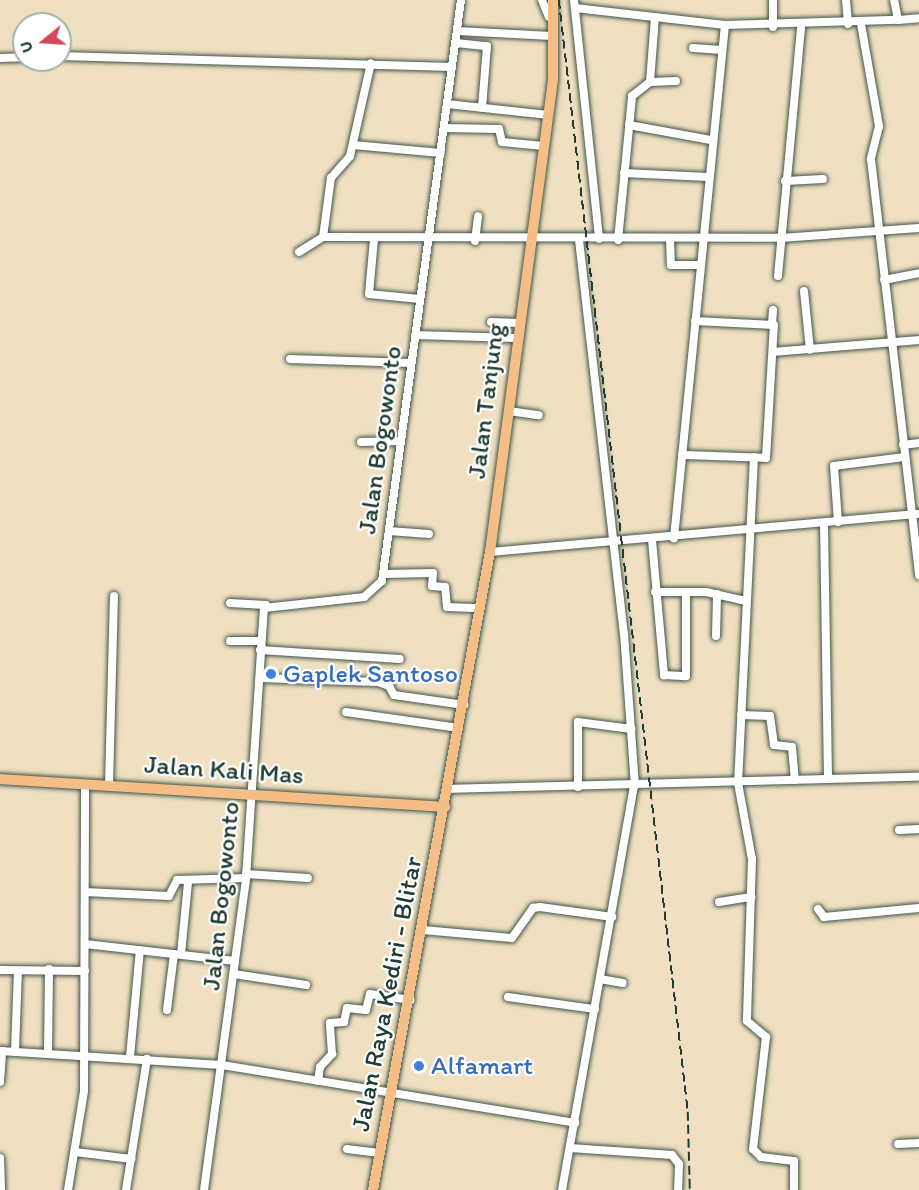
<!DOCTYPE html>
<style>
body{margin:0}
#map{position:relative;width:919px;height:1190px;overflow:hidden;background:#f0e0c1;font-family:Itim,sans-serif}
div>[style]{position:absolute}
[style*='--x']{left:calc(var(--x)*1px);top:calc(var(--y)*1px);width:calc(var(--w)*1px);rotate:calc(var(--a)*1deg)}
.roads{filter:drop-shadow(0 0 2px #3e5549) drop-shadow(0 0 2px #3e5549)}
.minor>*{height:8px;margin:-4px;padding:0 4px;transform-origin:4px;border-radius:4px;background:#fff}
.major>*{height:10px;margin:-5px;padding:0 5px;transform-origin:5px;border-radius:5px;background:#f6be87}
.rail>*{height:1.5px;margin-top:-0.75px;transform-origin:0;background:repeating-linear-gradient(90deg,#1f3d34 0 9px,transparent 0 13.5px)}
.dots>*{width:16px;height:16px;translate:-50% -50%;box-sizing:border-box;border:3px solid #fff;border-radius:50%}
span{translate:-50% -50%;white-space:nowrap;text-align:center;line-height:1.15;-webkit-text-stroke:4.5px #fff;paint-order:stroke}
.street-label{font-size:26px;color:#1f3d34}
.shop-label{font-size:26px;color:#366cbe}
.left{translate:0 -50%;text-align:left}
.north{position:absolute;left:12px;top:12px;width:60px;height:60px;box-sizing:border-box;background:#fff;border:2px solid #a5b1ae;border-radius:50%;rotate:252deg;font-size:16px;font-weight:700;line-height:24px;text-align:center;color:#1f3d34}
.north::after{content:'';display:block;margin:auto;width:21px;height:27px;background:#d1495b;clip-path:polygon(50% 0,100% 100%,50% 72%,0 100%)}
</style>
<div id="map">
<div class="roads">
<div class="minor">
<div style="--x:542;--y:0;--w:18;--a:68"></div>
<div style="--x:574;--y:0;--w:240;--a:84"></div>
<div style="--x:773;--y:0;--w:27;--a:90"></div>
<div style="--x:846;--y:0;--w:24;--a:85"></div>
<div style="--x:575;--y:8;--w:151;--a:6.5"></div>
<div style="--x:725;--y:25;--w:516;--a:95.68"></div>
<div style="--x:898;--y:20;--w:21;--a:-5"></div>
<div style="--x:861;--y:24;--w:104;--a:80"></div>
<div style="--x:879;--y:126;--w:34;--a:104"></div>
<div style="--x:871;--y:159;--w:419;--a:83.4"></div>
<div style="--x:725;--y:25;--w:173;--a:-1.7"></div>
<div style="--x:898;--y:20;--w:20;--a:-101"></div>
<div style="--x:457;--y:31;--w:95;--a:3"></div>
<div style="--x:456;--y:43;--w:31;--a:6"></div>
<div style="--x:487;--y:46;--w:62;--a:94.6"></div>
<div style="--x:693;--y:48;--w:29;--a:4"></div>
<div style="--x:60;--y:56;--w:392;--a:1.6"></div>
<div style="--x:0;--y:58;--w:24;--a:-2"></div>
<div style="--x:650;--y:82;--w:26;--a:-2"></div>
<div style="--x:447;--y:104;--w:102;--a:6.2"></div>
<div style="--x:629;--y:125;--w:83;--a:10.4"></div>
<div style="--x:444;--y:128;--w:55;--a:1"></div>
<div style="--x:499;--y:129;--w:13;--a:77"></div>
<div style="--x:502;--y:142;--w:42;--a:5.4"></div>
<div style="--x:353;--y:145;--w:88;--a:5.2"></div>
<div style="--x:624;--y:173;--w:84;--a:2.7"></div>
<div style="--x:785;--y:181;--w:38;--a:-3"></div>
<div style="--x:323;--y:237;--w:60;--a:-82.3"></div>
<div style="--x:331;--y:178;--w:29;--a:-49"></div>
<div style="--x:350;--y:156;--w:95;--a:-77.3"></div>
<div style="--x:374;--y:239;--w:55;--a:95.2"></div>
<div style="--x:369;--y:294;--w:51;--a:5.6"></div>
<div style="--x:670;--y:239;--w:26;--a:88"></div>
<div style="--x:671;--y:265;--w:29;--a:0"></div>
<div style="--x:579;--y:240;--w:396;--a:83.5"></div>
<div style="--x:624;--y:633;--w:153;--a:85.9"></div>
<div style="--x:618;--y:240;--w:145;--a:-84.4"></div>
<div style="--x:632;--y:96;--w:23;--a:-38"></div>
<div style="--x:650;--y:82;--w:65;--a:-85.6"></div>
<div style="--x:475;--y:241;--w:25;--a:-83"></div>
<div style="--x:299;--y:252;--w:28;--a:-32"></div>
<div style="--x:323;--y:237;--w:457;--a:0.1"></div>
<div style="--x:780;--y:238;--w:139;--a:-4.1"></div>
<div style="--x:778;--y:276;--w:250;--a:-84.7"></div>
<div style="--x:884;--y:280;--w:36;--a:-11"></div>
<div style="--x:804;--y:291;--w:59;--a:84.2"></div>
<div style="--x:491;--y:322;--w:27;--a:2"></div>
<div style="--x:772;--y:324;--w:14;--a:-86"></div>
<div style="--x:415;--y:335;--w:101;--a:1.7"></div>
<div style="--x:773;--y:352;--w:146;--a:-4.7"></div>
<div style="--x:290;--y:359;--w:121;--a:1.9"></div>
<div style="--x:509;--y:411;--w:30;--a:8"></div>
<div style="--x:361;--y:442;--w:40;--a:-1.4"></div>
<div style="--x:903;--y:445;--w:16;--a:-7"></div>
<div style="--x:682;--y:455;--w:84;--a:2"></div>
<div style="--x:766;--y:458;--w:133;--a:-86.6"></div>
<div style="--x:774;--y:325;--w:79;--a:-177.1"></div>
<div style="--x:754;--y:457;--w:326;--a:92.8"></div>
<div style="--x:738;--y:783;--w:77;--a:79.6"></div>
<div style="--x:752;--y:859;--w:162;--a:91.8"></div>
<div style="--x:747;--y:1021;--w:25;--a:40"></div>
<div style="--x:766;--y:1037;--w:113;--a:96.6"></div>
<div style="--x:753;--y:1149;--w:11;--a:45"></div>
<div style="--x:761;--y:1157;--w:33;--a:7"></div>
<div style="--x:794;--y:1161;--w:29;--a:90"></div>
<div style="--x:838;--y:522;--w:56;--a:-94.1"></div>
<div style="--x:834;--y:466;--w:71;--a:-7.3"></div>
<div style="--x:824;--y:523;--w:256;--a:89.1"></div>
<div style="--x:389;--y:531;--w:40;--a:4.3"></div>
<div style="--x:652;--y:540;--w:136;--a:84.9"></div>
<div style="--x:664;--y:675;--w:22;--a:3"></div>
<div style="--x:686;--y:676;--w:84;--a:-90"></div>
<div style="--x:490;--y:552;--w:431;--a:-5.1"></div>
<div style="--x:383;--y:574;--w:50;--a:-1.1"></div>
<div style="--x:433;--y:573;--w:13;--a:94"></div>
<div style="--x:432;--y:586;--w:13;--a:4"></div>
<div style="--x:445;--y:587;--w:20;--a:84"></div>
<div style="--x:447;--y:607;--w:33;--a:2"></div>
<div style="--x:655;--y:592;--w:51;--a:0"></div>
<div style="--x:706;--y:592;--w:41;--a:12.7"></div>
<div style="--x:230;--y:603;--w:36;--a:3"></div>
<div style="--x:716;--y:636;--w:42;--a:-88.6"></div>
<div style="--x:230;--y:641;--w:31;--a:0"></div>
<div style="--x:260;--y:650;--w:140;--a:3.7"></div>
<div style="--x:260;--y:678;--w:118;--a:1.9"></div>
<div style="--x:378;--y:682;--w:12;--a:20"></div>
<div style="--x:389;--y:686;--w:10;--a:61"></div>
<div style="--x:394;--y:695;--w:71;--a:8.1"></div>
<div style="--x:346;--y:712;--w:114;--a:8.1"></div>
<div style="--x:741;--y:715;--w:29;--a:2"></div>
<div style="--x:770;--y:716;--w:29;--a:82"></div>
<div style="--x:774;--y:745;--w:18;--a:6"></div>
<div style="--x:792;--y:747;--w:33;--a:85"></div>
<div style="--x:109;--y:785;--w:189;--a:-88.5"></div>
<div style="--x:578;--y:787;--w:65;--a:-90"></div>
<div style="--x:578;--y:722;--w:54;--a:7.4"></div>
<div style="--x:448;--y:789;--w:471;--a:-1.5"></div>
<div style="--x:899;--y:830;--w:20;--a:-3"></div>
<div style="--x:246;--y:874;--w:62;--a:3.7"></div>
<div style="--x:85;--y:892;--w:84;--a:2.7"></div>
<div style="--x:169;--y:896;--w:18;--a:-63"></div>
<div style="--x:177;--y:880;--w:69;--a:-1.7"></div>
<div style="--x:719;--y:902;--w:33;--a:-9"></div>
<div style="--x:818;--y:909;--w:10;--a:53"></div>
<div style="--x:824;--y:917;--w:95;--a:-5.4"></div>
<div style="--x:423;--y:930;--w:89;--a:5.1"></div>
<div style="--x:512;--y:938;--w:37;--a:-55"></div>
<div style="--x:533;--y:908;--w:7;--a:-8"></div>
<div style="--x:540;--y:907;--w:73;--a:7.9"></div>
<div style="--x:85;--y:944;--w:151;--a:6.5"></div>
<div style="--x:181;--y:954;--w:72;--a:-84.4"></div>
<div style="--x:0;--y:970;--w:85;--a:0.7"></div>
<div style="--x:234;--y:974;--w:73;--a:8.7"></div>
<div style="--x:600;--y:979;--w:23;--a:10"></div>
<div style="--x:508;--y:997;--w:88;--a:7.9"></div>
<div style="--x:167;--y:1010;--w:56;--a:-82.9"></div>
<div style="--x:0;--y:1051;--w:222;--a:3.6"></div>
<div style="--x:222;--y:1065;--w:358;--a:9.3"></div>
<div style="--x:15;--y:1051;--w:80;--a:-87.9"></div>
<div style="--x:48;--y:1053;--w:84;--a:-89.3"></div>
<div style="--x:130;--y:1057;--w:107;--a:-84.7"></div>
<div style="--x:318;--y:1081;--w:14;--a:-82"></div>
<div style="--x:320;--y:1067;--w:18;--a:-47"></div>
<div style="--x:332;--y:1054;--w:31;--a:-94"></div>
<div style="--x:330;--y:1023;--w:14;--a:-4"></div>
<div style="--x:344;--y:1022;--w:14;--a:-78"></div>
<div style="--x:347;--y:1008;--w:19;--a:6"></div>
<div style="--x:366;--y:1010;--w:16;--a:-76"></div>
<div style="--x:370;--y:994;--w:41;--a:8.3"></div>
<div style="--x:0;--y:1082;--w:31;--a:-86"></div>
<div style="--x:898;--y:1144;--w:21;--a:-3"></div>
<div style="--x:570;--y:1148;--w:102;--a:3.9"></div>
<div style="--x:672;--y:1155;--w:11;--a:52"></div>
<div style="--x:679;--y:1164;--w:26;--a:92"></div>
<div style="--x:347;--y:1149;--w:33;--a:7"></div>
<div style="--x:75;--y:1152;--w:57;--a:7"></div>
<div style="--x:0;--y:1158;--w:32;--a:88"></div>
<div style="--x:68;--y:1190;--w:100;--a:-80.8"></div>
<div style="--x:84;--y:1091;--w:307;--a:-89.8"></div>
<div style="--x:126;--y:1190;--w:133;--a:-80.9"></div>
<div style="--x:204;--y:1190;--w:315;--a:-82.3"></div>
<div style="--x:246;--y:878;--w:271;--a:-86.2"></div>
<div style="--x:264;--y:608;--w:101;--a:-6.3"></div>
<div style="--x:364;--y:597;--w:24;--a:-42"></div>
<div style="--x:382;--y:581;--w:586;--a:-82.26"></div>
<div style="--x:562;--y:1190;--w:409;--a:-79.9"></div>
</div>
<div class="major">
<div style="--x:0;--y:779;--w:446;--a:3.6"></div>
<div style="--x:373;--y:1190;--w:649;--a:-79.61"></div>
<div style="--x:490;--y:552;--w:478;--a:-82.4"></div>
<div style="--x:553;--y:78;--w:78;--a:-90"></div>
</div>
</div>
<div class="rail">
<div style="--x:559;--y:0;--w:1119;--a:83.38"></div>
<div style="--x:688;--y:1112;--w:78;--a:88.5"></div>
</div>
<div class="dots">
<div style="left:271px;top:674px;background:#3f7fe0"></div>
<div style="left:419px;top:1066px;background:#3f7fe0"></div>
</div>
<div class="street-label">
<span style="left:486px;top:401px;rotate:-83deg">Jalan Tanjung</span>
<span style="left:380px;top:440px;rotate:-82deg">Jalan Bogowonto</span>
<span style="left:224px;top:770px;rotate:4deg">Jalan Kali Mas</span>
<span style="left:221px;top:896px;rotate:-84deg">Jalan Bogowonto</span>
<span style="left:387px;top:994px;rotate:-79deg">Jalan Raya Kediri - Blitar</span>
</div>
<div class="shop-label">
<span class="left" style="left:283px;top:674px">Gaplek Santoso</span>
<span class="left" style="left:431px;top:1066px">Alfamart</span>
</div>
<div class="north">U</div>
</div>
